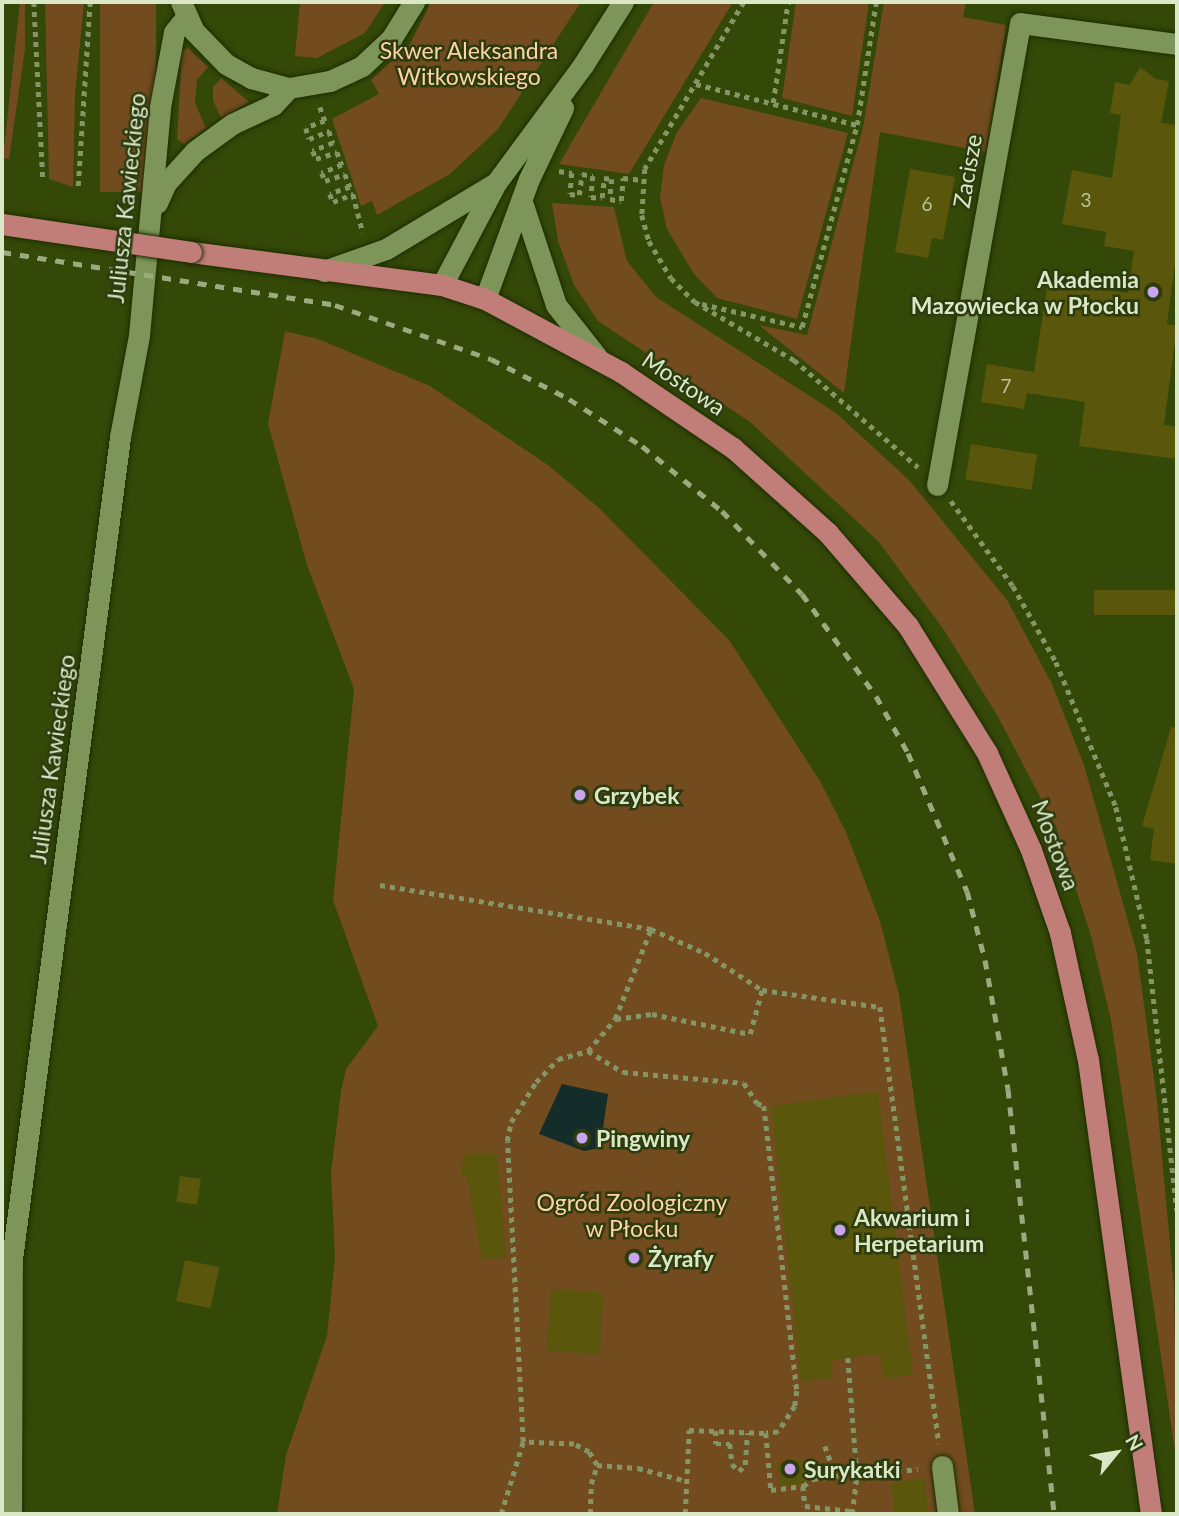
<!DOCTYPE html>
<meta charset="utf-8">
<style>
body{margin:0}
#map{position:relative;width:1179px;height:1516px;overflow:hidden;background:#344808;font-family:Lato,sans-serif}
div>[style]{position:absolute}
[style*='--x']{left:calc(var(--x)*1px);top:calc(var(--y)*1px);width:calc(var(--w)*1px);rotate:calc(var(--a)*1deg)}
.green>*{inset:0;background:#724b1f;transform-origin:0 0}
.water>*{inset:0;background:#142d2a}
.building>*{inset:0;background:#5a560b;transform-origin:0 0}
.path>*{height:4.5px;margin-top:-2.25px;transform-origin:0;background:repeating-linear-gradient(90deg,#859666 0 5px,transparent 0 10px)}
.roads{filter:drop-shadow(0 0 2px #1e2d00) drop-shadow(0 0 2px #1e2d00)}
.minor>*{height:21px;margin:-10.5px;padding:0 10.5px;transform-origin:10.5px;border-radius:10.5px;background:#7d9558}
.major>*{height:21px;margin:-10.5px;padding:0 10.5px;transform-origin:10.5px;border-radius:10.5px;background:#c17e79}
.rail>*{height:5px;margin-top:-2.5px;transform-origin:0;background:repeating-linear-gradient(90deg,#9bab7f 0 9px,transparent 0 18px)}
.bridges{filter:drop-shadow(0 0 2px #1e2d00) drop-shadow(0 0 2px #1e2d00)}
.major-bridge>*{height:21px;margin:-10.5px;padding:0 10.5px;transform-origin:10.5px;border-radius:10.5px;background:#c17e79}
.dots>*{width:19px;height:19px;translate:-50% -50%;box-sizing:border-box;border:4px solid #2d3c0e;border-radius:50%}
span{translate:-50% -50%;white-space:nowrap;text-align:center;line-height:1.15;-webkit-text-stroke:5px #2d3c0e;paint-order:stroke}
.number-label{font-size:19px;color:#bac499}
.number-label span{-webkit-text-stroke-width:0}
.park-label{font-size:23px;color:#ffd3a7}
.street-label{font-size:23px;color:#dae8c8}
.poi-label{font-size:23px;color:#dae8c8;font-weight:700}
.right{translate:-100% -50%;text-align:right}
.left{translate:0 -50%;text-align:left}
.frame{position:absolute;inset:0;border:4px solid #dae8c8;pointer-events:none}
.north{position:absolute;left:1081px;top:1418px;width:70px;height:70px;-webkit-text-stroke:5px #2d3c0e;paint-order:stroke;rotate:60deg;font-size:19px;font-weight:700;line-height:28px;text-align:center;color:#dae8c8}
.north::after{content:'';display:block;margin:auto;width:24px;height:32px;background:#dae8c8;clip-path:polygon(50% 0,100% 100%,50% 72%,0 100%)}
</style>
<div id="map">
<div class="green">
<div style="clip-path:polygon(20px 2px,25px 2px,25px 49px,9px 159px,3px 158px)"></div>
<div style="clip-path:polygon(45px 2px,84px 2px,75px 95px,73px 187px,49px 179px)"></div>
<div style="left:100px;top:2px;width:56px;height:190px"></div>
<div style="clip-path:polygon(300px 2px,385px 2px,365px 33px,317px 58px,295px 56px)"></div>
<div style="clip-path:polygon(431px 2px,581px 2px,498px 129px,450px 174px,377px 215px,372px 201px,361px 206px,332px 119px,379px 94px,371px 80px,410px 44px)"></div>
<div style="clip-path:polygon(654px 2px,733px 2px,629px 174px,559px 164px)"></div>
<div style="clip-path:polygon(796px 2px,869px 2px,852px 116px,782px 98px)"></div>
<div style="clip-path:polygon(884px 2px,966px 2px,963px 17px,1006px 25px,986px 152px,880px 132px,844px 393px,759px 325px,807px 335px,863px 127px)"></div>
<div style="clip-path:polygon(187px 47px,208px 67px,197px 80px,195px 103px,206px 128px,184px 144px,177px 139px,182px 53px)"></div>
<div style="clip-path:polygon(221px 78px,249px 102px,221px 118px,213px 101px,213px 87px)"></div>
<div style="clip-path:polygon(701px 98px,848px 133px,797px 319px,717px 298px,694px 274px,667px 229px,660px 198px,664px 165px,677px 132px)"></div>
<div style="clip-path:polygon(552px 203px,614px 207px,627px 261px,656px 297px,836px 413px,909px 480px,1007px 600px,1052px 684px,1084px 765px,1137px 953px,1157px 1101px,1174px 1288px,1177px 1464px,1111px 1020px,1091px 936px,1056px 827px,997px 715px,944px 630px,878px 541px,750px 422px,598px 321px,574px 285px,558px 241px)"></div>
<div style="clip-path:polygon(285px 331px,318px 339px,430px 386px,548px 465px,599px 508px,729px 640px,820px 781px,846px 832px,880px 921px,899px 995px,975px 1514px,277px 1514px,286px 1455px,327px 1336px,335px 1257px,331px 1173px,341px 1091px,346px 1069px,378px 1026px,333px 900px,354px 689px,307px 565px,268px 424px)"></div>
</div>
<div class="water">
<div style="clip-path:polygon(562px 1084px,608px 1094px,600px 1148px,584px 1151px,539px 1134px)"></div>
</div>
<div class="building">
<div style="clip-path:polygon(1140px 67px,1156px 79px,1169px 81px,1161px 123px,1177px 125px,1177px 250px,1167px 324px,1177px 326px,1164px 425px,1177px 427px,1177px 459px,1079px 446px,1085px 402px,1027px 393px,1024px 409px,981px 402px,987px 364px,1034px 372px,1048px 281px,1128px 293px,1134px 251px,1104px 246px,1106px 232px,1062px 224px,1072px 170px,1112px 178px,1121px 115px,1110px 113px,1115px 82px,1130px 85px)"></div>
<div style="clip-path:polygon(910px 169px,955px 177px,943px 240px,932px 238px,928px 258px,895px 252px)"></div>
<div style="left:971px;top:444px;width:67px;height:36px;rotate:9deg"></div>
<div style="left:1177px;top:590px;width:25px;height:83px;rotate:90deg"></div>
<div style="clip-path:polygon(1171px 727px,1177px 728px,1177px 864px,1150px 860px,1154px 829px,1142px 826px)"></div>
<div style="clip-path:polygon(878px 1091px,913px 1375px,884px 1378px,880px 1354px,831px 1360px,833px 1378px,801px 1382px,771px 1106px)"></div>
<div style="clip-path:polygon(465px 1154px,497px 1154px,506px 1257px,482px 1260px,467px 1176px,460px 1176px)"></div>
<div style="left:180px;top:1176px;width:21px;height:26px;rotate:8deg"></div>
<div style="left:185px;top:1260px;width:35px;height:42px;rotate:12deg"></div>
<div style="left:551px;top:1289px;width:53px;height:62px;rotate:4deg"></div>
<div style="left:801px;top:1460px;width:24px;height:24px;rotate:83deg"></div>
<div style="clip-path:polygon(925px 1478px,928px 1514px,895px 1514px,891px 1483px)"></div>
</div>
<div class="path">
<div style="--x:34;--y:2;--w:179;--a:87.1"></div>
<div style="--x:744;--y:2;--w:194;--a:120.7"></div>
<div style="--x:645;--y:169;--w:46;--a:93.7"></div>
<div style="--x:642;--y:215;--w:27;--a:75"></div>
<div style="--x:649;--y:241;--w:43;--a:59.3"></div>
<div style="--x:671;--y:278;--w:34;--a:45"></div>
<div style="--x:695;--y:302;--w:115;--a:30.4"></div>
<div style="--x:794;--y:360;--w:164;--a:40.8"></div>
<div style="--x:696;--y:84;--w:166;--a:14.3"></div>
<div style="--x:773;--y:103;--w:102;--a:-81.6"></div>
<div style="--x:320;--y:107;--w:15;--a:70"></div>
<div style="--x:325;--y:121;--w:20;--a:160"></div>
<div style="--x:306;--y:128;--w:11;--a:75"></div>
<div style="--x:309;--y:139;--w:22;--a:-22"></div>
<div style="--x:329;--y:131;--w:13;--a:72"></div>
<div style="--x:333;--y:143;--w:22;--a:158"></div>
<div style="--x:313;--y:151;--w:9;--a:69"></div>
<div style="--x:316;--y:159;--w:22;--a:-18"></div>
<div style="--x:337;--y:152;--w:14;--a:69"></div>
<div style="--x:342;--y:165;--w:22;--a:158"></div>
<div style="--x:322;--y:173;--w:9;--a:69"></div>
<div style="--x:325;--y:181;--w:21;--a:-19"></div>
<div style="--x:345;--y:174;--w:14;--a:69"></div>
<div style="--x:350;--y:187;--w:21;--a:161"></div>
<div style="--x:330;--y:194;--w:9;--a:69"></div>
<div style="--x:333;--y:202;--w:22;--a:-22"></div>
<div style="--x:353;--y:194;--w:40;--a:75.6"></div>
<div style="--x:559;--y:171;--w:13;--a:9"></div>
<div style="--x:572;--y:173;--w:21;--a:95"></div>
<div style="--x:570;--y:194;--w:9;--a:6"></div>
<div style="--x:579;--y:195;--w:21;--a:-82"></div>
<div style="--x:582;--y:174;--w:11;--a:10"></div>
<div style="--x:593;--y:176;--w:21;--a:95"></div>
<div style="--x:591;--y:197;--w:11;--a:5"></div>
<div style="--x:602;--y:198;--w:20;--a:-84"></div>
<div style="--x:604;--y:178;--w:8;--a:7"></div>
<div style="--x:612;--y:179;--w:20;--a:96"></div>
<div style="--x:610;--y:199;--w:11;--a:10"></div>
<div style="--x:621;--y:201;--w:23;--a:-85"></div>
<div style="--x:623;--y:178;--w:20;--a:6"></div>
<div style="--x:78;--y:186;--w:184;--a:-86.3"></div>
<div style="--x:702;--y:304;--w:103;--a:13"></div>
<div style="--x:802;--y:327;--w:209;--a:-74.8"></div>
<div style="--x:857;--y:125;--w:124;--a:-81.2"></div>
<div style="--x:951;--y:501;--w:105;--a:53.9"></div>
<div style="--x:1013;--y:586;--w:87;--a:60.5"></div>
<div style="--x:1056;--y:662;--w:157;--a:67.5"></div>
<div style="--x:1116;--y:807;--w:136;--a:76.8"></div>
<div style="--x:1147;--y:939;--w:273;--a:83.7"></div>
<div style="--x:380;--y:885;--w:275;--a:9.2"></div>
<div style="--x:651;--y:929;--w:59;--a:24"></div>
<div style="--x:705;--y:953;--w:68;--a:33"></div>
<div style="--x:762;--y:990;--w:119;--a:8.2"></div>
<div style="--x:880;--y:1007;--w:440;--a:82.3"></div>
<div style="--x:616;--y:1019;--w:36;--a:-8"></div>
<div style="--x:652;--y:1014;--w:100;--a:11.5"></div>
<div style="--x:750;--y:1034;--w:46;--a:-74.7"></div>
<div style="--x:588;--y:1051;--w:41;--a:31"></div>
<div style="--x:623;--y:1072;--w:121;--a:5.2"></div>
<div style="--x:744;--y:1083;--w:24;--a:57"></div>
<div style="--x:757;--y:1103;--w:8;--a:23"></div>
<div style="--x:764;--y:1106;--w:287;--a:83.4"></div>
<div style="--x:797;--y:1391;--w:15;--a:98"></div>
<div style="--x:795;--y:1406;--w:31;--a:123"></div>
<div style="--x:778;--y:1432;--w:12;--a:175"></div>
<div style="--x:848;--y:1358;--w:118;--a:85.6"></div>
<div style="--x:716;--y:1431;--w:13;--a:90"></div>
<div style="--x:716;--y:1444;--w:14;--a:0"></div>
<div style="--x:730;--y:1444;--w:20;--a:84"></div>
<div style="--x:732;--y:1464;--w:10;--a:45"></div>
<div style="--x:739;--y:1471;--w:8;--a:-45"></div>
<div style="--x:745;--y:1465;--w:32;--a:-86"></div>
<div style="--x:825;--y:1446;--w:32;--a:70"></div>
<div style="--x:597;--y:1465;--w:15;--a:-122"></div>
<div style="--x:589;--y:1452;--w:17;--a:-152"></div>
<div style="--x:574;--y:1444;--w:51;--a:-177.8"></div>
<div style="--x:523;--y:1442;--w:301;--a:-93"></div>
<div style="--x:507;--y:1141;--w:19;--a:-78"></div>
<div style="--x:511;--y:1122;--w:47;--a:-58"></div>
<div style="--x:536;--y:1082;--w:32;--a:-46"></div>
<div style="--x:558;--y:1059;--w:31;--a:-15"></div>
<div style="--x:588;--y:1051;--w:42;--a:-49.8"></div>
<div style="--x:615;--y:1019;--w:97;--a:-68.2"></div>
<div style="--x:803;--y:1486;--w:12;--a:-35"></div>
<div style="--x:813;--y:1479;--w:44;--a:-7.8"></div>
<div style="--x:501;--y:1514;--w:75;--a:-73"></div>
<div style="--x:590;--y:1514;--w:30;--a:-88"></div>
<div style="--x:591;--y:1484;--w:20;--a:-72"></div>
<div style="--x:597;--y:1465;--w:41;--a:4.2"></div>
<div style="--x:638;--y:1468;--w:51;--a:14.9"></div>
<div style="--x:685;--y:1514;--w:84;--a:-87.3"></div>
<div style="--x:689;--y:1430;--w:77;--a:2.2"></div>
<div style="--x:766;--y:1433;--w:57;--a:85"></div>
<div style="--x:771;--y:1490;--w:32;--a:-7"></div>
<div style="--x:803;--y:1486;--w:20;--a:84"></div>
<div style="--x:805;--y:1506;--w:46;--a:6.2"></div>
<div style="--x:852;--y:1514;--w:38;--a:-83"></div>
<div style="--x:857;--y:1476;--w:61;--a:-6.5"></div>
</div>
<div class="roads">
<div class="minor">
<div style="--x:181;--y:2;--w:32;--a:66"></div>
<div style="--x:194;--y:31;--w:46;--a:45.9"></div>
<div style="--x:226;--y:64;--w:29;--a:29"></div>
<div style="--x:251;--y:78;--w:39;--a:15"></div>
<div style="--x:289;--y:88;--w:42;--a:-9.7"></div>
<div style="--x:330;--y:81;--w:35;--a:-25"></div>
<div style="--x:362;--y:66;--w:40;--a:-43"></div>
<div style="--x:391;--y:39;--w:44;--a:-58.1"></div>
<div style="--x:157;--y:203;--w:22;--a:-66"></div>
<div style="--x:166;--y:183;--w:43;--a:-47.8"></div>
<div style="--x:195;--y:151;--w:46;--a:-36.1"></div>
<div style="--x:232;--y:124;--w:45;--a:-24.9"></div>
<div style="--x:273;--y:105;--w:23;--a:-47"></div>
<div style="--x:523;--y:205;--w:105;--a:71.7"></div>
<div style="--x:556;--y:305;--w:66;--a:51.7"></div>
<div style="--x:324;--y:271;--w:66;--a:-19.5"></div>
<div style="--x:386;--y:249;--w:126;--a:-31"></div>
<div style="--x:442;--y:285;--w:115;--a:-62.1"></div>
<div style="--x:496;--y:183;--w:147;--a:-53.6"></div>
<div style="--x:583;--y:65;--w:75;--a:-57.6"></div>
<div style="--x:485;--y:299;--w:128;--a:-69.9"></div>
<div style="--x:529;--y:179;--w:79;--a:-64.4"></div>
<div style="--x:937;--y:485;--w:469;--a:-79.8"></div>
<div style="--x:1020;--y:23;--w:158;--a:7.6"></div>
<div style="--x:942;--y:1466;--w:48;--a:82.9"></div>
<div style="--x:11;--y:1514;--w:255;--a:-89.8"></div>
<div style="--x:12;--y:1259;--w:829;--a:-82.51"></div>
<div style="--x:120;--y:437;--w:104;--a:-79.4"></div>
<div style="--x:139;--y:335;--w:229;--a:-84.7"></div>
<div style="--x:160;--y:107;--w:76;--a:-79.4"></div>
<div style="--x:174;--y:32;--w:19;--a:-51"></div>
</div>
<div class="major">
<div style="--x:191;--y:252;--w:253;--a:7.5"></div>
<div style="--x:442;--y:285;--w:45;--a:18"></div>
<div style="--x:485;--y:299;--w:154;--a:28.2"></div>
<div style="--x:621;--y:372;--w:135;--a:34.2"></div>
<div style="--x:733;--y:448;--w:127;--a:41.8"></div>
<div style="--x:828;--y:533;--w:123;--a:49.3"></div>
<div style="--x:908;--y:626;--w:150;--a:58.1"></div>
<div style="--x:987;--y:753;--w:107;--a:65.6"></div>
<div style="--x:1031;--y:850;--w:88;--a:70.7"></div>
<div style="--x:1060;--y:933;--w:130;--a:77.6"></div>
<div style="--x:1088;--y:1060;--w:458;--a:82.1"></div>
</div>
</div>
<div class="rail">
<div style="--x:2;--y:252;--w:337;--a:9"></div>
<div style="--x:335;--y:305;--w:165;--a:19.1"></div>
<div style="--x:491;--y:359;--w:88;--a:27.1"></div>
<div style="--x:569;--y:399;--w:87;--a:32.8"></div>
<div style="--x:642;--y:446;--w:103;--a:39.1"></div>
<div style="--x:722;--y:511;--w:115;--a:46.1"></div>
<div style="--x:802;--y:594;--w:126;--a:54"></div>
<div style="--x:876;--y:696;--w:65;--a:60.7"></div>
<div style="--x:908;--y:753;--w:150;--a:66.9"></div>
<div style="--x:967;--y:891;--w:71;--a:75.4"></div>
<div style="--x:985;--y:960;--w:131;--a:79.9"></div>
<div style="--x:1008;--y:1089;--w:427;--a:83.8"></div>
</div>
<div class="bridges">
<div class="major-bridge">
<div style="--x:2;--y:224;--w:191;--a:8.4"></div>
</div>
</div>
<div class="dots">
<div style="left:1153px;top:292px;background:#c9a5ee"></div>
<div style="left:580px;top:795px;background:#c9a5ee"></div>
<div style="left:582px;top:1138px;background:#c9a5ee"></div>
<div style="left:840px;top:1230px;background:#c9a5ee"></div>
<div style="left:634px;top:1258px;background:#c9a5ee"></div>
<div style="left:790px;top:1469px;background:#c9a5ee"></div>
</div>
<div class="number-label">
<span style="left:1086px;top:200px">3</span>
<span style="left:927px;top:204px">6</span>
<span style="left:1006px;top:386px">7</span>
</div>
<div class="park-label">
<span style="left:469px;top:63px">Skwer Aleksandra<br>Witkowskiego</span>
<span style="left:632px;top:1215px">Ogród Zoologiczny<br>w Płocku</span>
</div>
<div class="street-label">
<span style="left:967px;top:171px;rotate:-80deg">Zacisze</span>
<span style="left:126px;top:198px;rotate:-84deg">Juliusza Kawieckiego</span>
<span style="left:684px;top:383px;rotate:34deg">Mostowa</span>
<span style="left:52px;top:759px;rotate:-82deg">Juliusza Kawieckiego</span>
<span style="left:1056px;top:845px;rotate:69deg">Mostowa</span>
</div>
<div class="poi-label">
<span class="right" style="left:1139px;top:292px">Akademia<br>Mazowiecka w Płocku</span>
<span class="left" style="left:594px;top:795px">Grzybek</span>
<span class="left" style="left:596px;top:1138px">Pingwiny</span>
<span class="left" style="left:854px;top:1230px">Akwarium i<br>Herpetarium</span>
<span class="left" style="left:648px;top:1258px">Żyrafy</span>
<span class="left" style="left:804px;top:1469px">Surykatki</span>
</div>
<div class="frame"></div>
<div class="north">N</div>
</div>
